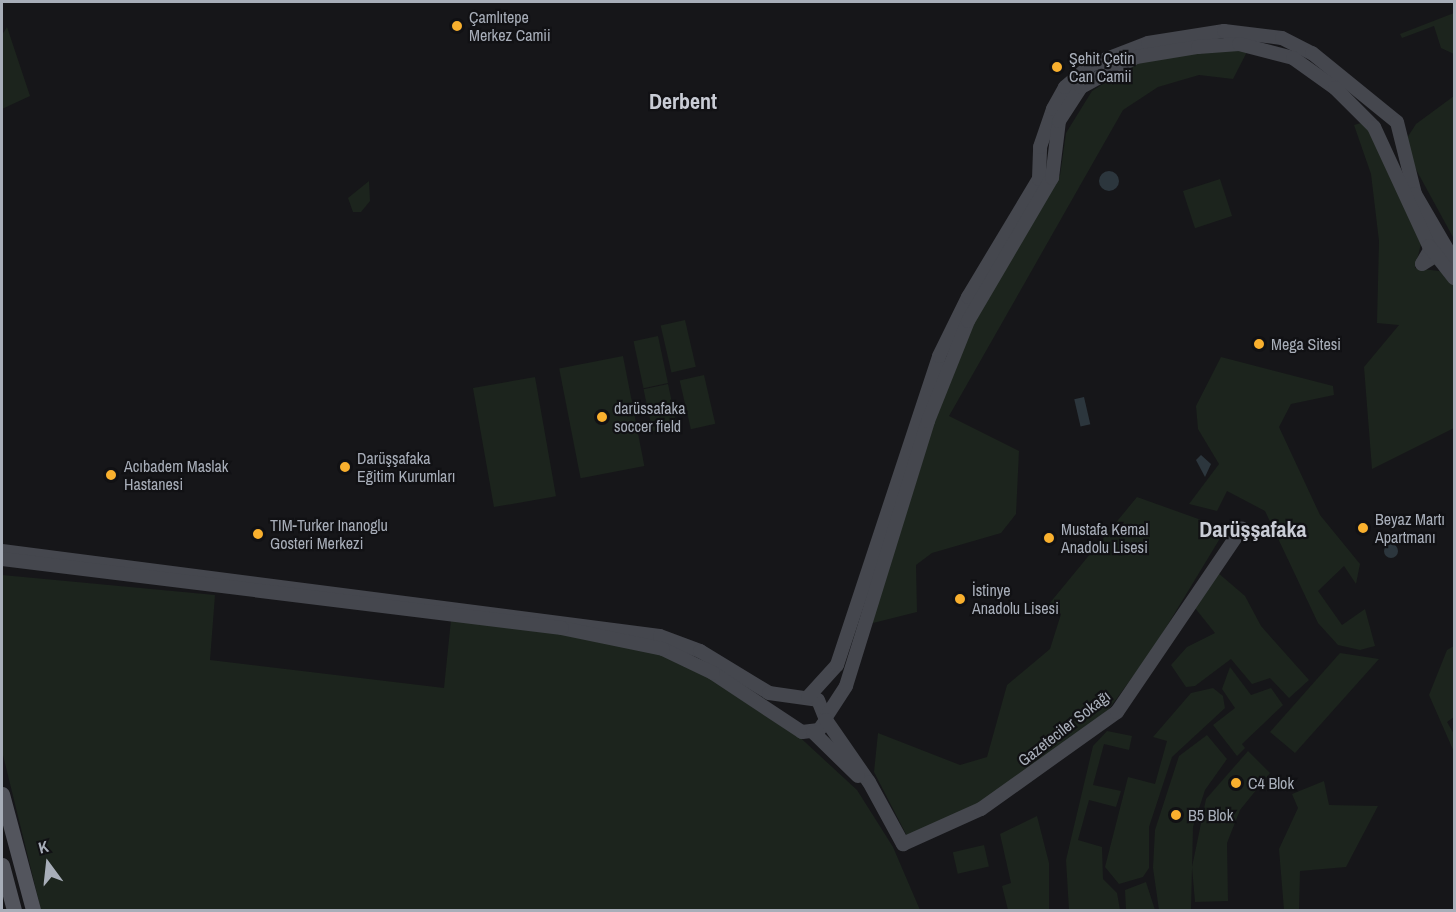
<!DOCTYPE html>
<meta charset="utf-8">
<style>
body{margin:0}
#map{position:relative;width:1456px;height:912px;overflow:hidden;background:#161619;font-family:"Archivo Narrow",sans-serif}
div>[style]{position:absolute}
[style*='--x']{left:calc(var(--x)*1px);top:calc(var(--y)*1px);width:calc(var(--w)*1px);rotate:calc(var(--a)*1deg)}
.green>*{inset:0;background:#1c241d;transform-origin:0 0}
.water>*{inset:0;background:#2c363d;transform-origin:0 0}
.round{border-radius:50%}
.secondary>*{height:14px;margin:-7px;padding:0 7px;transform-origin:7px;border-radius:7px;background:#45474e}
.primary>*{height:15px;margin:-7.5px;padding:0 7.5px;transform-origin:7.5px;border-radius:7.5px;background:#53555d}
.dots>*{width:16px;height:16px;translate:-50% -50%;box-sizing:border-box;border:3px solid #111114;border-radius:50%}
span{translate:-50% -50%;white-space:nowrap;text-align:center;line-height:1.15;-webkit-text-stroke:4.5px #111114;paint-order:stroke}
.poi-label{font-size:16px;color:#a8aeb9}
.left{translate:0 -50%;text-align:left}
.street-label{font-size:16px;color:#a8aeb9}
.district-label{font-size:22px;color:#c9ccd5;font-weight:700}
.frame{position:absolute;inset:0;border:3px solid #a8aeb9;pointer-events:none}
.north{position:absolute;left:18px;top:834px;width:60px;height:60px;-webkit-text-stroke:4px #111114;paint-order:stroke;rotate:345deg;font-size:16px;font-weight:700;line-height:24px;text-align:center;color:#a8aeb9}
.north::after{content:'';display:block;margin:auto;width:21px;height:27px;background:#a8aeb9;clip-path:polygon(50% 0,100% 100%,50% 72%,0 100%)}
</style>
<div id="map">
<div class="green">
<div style="clip-path:polygon(1454px 13px,1454px 54px,1441px 48px,1434px 26px,1402px 38px,1400px 34px)"></div>
<div style="clip-path:polygon(7px 27px,30px 96px,2px 109px,2px 35px)"></div>
<div style="clip-path:polygon(1249px 48px,1233px 79px,1199px 75px,1158px 87px,1123px 110px,949px 416px,1019px 451px,1016px 514px,1001px 533px,932px 553px,916px 565px,917px 612px,869px 624px,937px 411px,972px 327px,1060px 175px,1066px 133px,1092px 91px,1140px 60px)"></div>
<div style="clip-path:polygon(1454px 96px,1454px 239px,1407px 153px,1407px 138px,1416px 124px)"></div>
<div style="clip-path:polygon(1365px 122px,1423px 236px,1415px 268px,1447px 272px,1454px 282px,1454px 428px,1372px 469px,1364px 367px,1399px 325px,1377px 323px,1379px 241px,1371px 174px,1354px 125px)"></div>
<div style="left:1220px;top:179px;width:39px;height:39px;rotate:72deg"></div>
<div style="clip-path:polygon(369px 181px,370px 201px,361px 212px,353px 212px,348px 198px)"></div>
<div style="left:685px;top:320px;width:48px;height:25px;rotate:77deg"></div>
<div style="left:658px;top:336px;width:48px;height:25px;rotate:78deg"></div>
<div style="left:623px;top:356px;width:112px;height:65px;rotate:79deg"></div>
<div style="clip-path:polygon(1221px 357px,1333px 386px,1334px 395px,1291px 404px,1279px 427px,1320px 515px,1360px 564px,1356px 584px,1344px 566px,1318px 591px,1342px 625px,1365px 609px,1375px 646px,1360px 650px,1338px 645px,1318px 623px,1265px 511px,1227px 491px,1217px 511px,1189px 504px,1219px 464px,1198px 429px,1196px 406px)"></div>
<div style="left:704px;top:375px;width:50px;height:25px;rotate:77deg"></div>
<div style="left:535px;top:377px;width:121px;height:63px;rotate:80deg"></div>
<div style="left:668px;top:384px;width:43px;height:25px;rotate:78deg"></div>
<div style="clip-path:polygon(1137px 497px,1218px 526px,1219px 540px,1153px 649px,1109px 709px,1057px 752px,986px 802px,908px 838px,874px 772px,878px 733px,960px 765px,987px 757px,1007px 685px,1050px 649px,1061px 614px,1049px 604px)"></div>
<div style="clip-path:polygon(1217px 572px,1245px 596px,1261px 626px,1309px 680px,1289px 698px,1270px 678px,1252px 684px,1231px 659px,1195px 686px,1186px 687px,1171px 665px,1187px 647px,1215px 633px,1195px 608px)"></div>
<div style="clip-path:polygon(2px 575px,215px 595px,210px 660px,444px 688px,451px 620px,530px 625px,663px 649px,779px 718px,857px 790px,893px 847px,920px 910px,41px 910px,2px 751px)"></div>
<div style="clip-path:polygon(1454px 646px,1454px 717px,1447px 722px,1454px 734px,1454px 752px,1429px 695px,1447px 650px)"></div>
<div style="clip-path:polygon(1340px 653px,1379px 659px,1295px 753px,1270px 732px)"></div>
<div style="clip-path:polygon(1230px 667px,1251px 695px,1271px 688px,1283px 705px,1242px 744px,1245px 748px,1237px 756px,1213px 725px,1235px 708px,1222px 689px)"></div>
<div style="clip-path:polygon(1213px 688px,1223px 696px,1225px 708px,1172px 757px,1149px 827px,1149px 868px,1143px 877px,1119px 884px,1105px 867px,1128px 777px,1155px 784px,1167px 741px,1153px 737px,1191px 693px)"></div>
<div style="clip-path:polygon(1107px 731px,1132px 736px,1129px 750px,1104px 744px,1093px 785px,1121px 791px,1116px 807px,1089px 800px,1078px 840px,1102px 847px,1103px 879px,1117px 893px,1120px 910px,1069px 910px,1066px 860px,1093px 746px)"></div>
<div style="clip-path:polygon(1207px 735px,1227px 759px,1205px 790px,1193px 827px,1191px 910px,1159px 910px,1153px 868px,1155px 830px,1179px 756px)"></div>
<div style="clip-path:polygon(1248px 751px,1270px 773px,1240px 810px,1227px 843px,1228px 901px,1195px 902px,1192px 867px,1206px 799px)"></div>
<div style="clip-path:polygon(1324px 781px,1329px 805px,1378px 806px,1346px 867px,1300px 871px,1299px 910px,1284px 910px,1279px 849px,1298px 808px,1292px 794px)"></div>
<div style="clip-path:polygon(1037px 816px,1049px 863px,1049px 910px,1008px 910px,1002px 886px,1011px 883px,1000px 834px)"></div>
<div style="left:984px;top:845px;width:22px;height:32px;rotate:77deg"></div>
<div style="clip-path:polygon(1146px 882px,1155px 910px,1126px 910px,1125px 890px)"></div>
</div>
<div class="water">
<div class="round" style="left:1099px;top:171px;width:20px;height:20px"></div>
<div style="left:1084px;top:397px;width:28px;height:10px;rotate:77deg"></div>
<div style="clip-path:polygon(1201px 455px,1211px 464px,1205px 477px,1196px 460px)"></div>
<div class="round" style="left:1384px;top:544px;width:14px;height:14px"></div>
</div>
<div class="secondary">
<div style="--x:1434;--y:243;--w:24;--a:120"></div>
<div style="--x:1422;--y:264;--w:25;--a:-32"></div>
<div style="--x:2;--y:551;--w:663;--a:7.36"></div>
<div style="--x:660;--y:636;--w:43;--a:20.6"></div>
<div style="--x:700;--y:651;--w:81;--a:31.3"></div>
<div style="--x:769;--y:693;--w:49;--a:8.1"></div>
<div style="--x:818;--y:700;--w:22;--a:68"></div>
<div style="--x:826;--y:720;--w:12;--a:125"></div>
<div style="--x:819;--y:730;--w:17;--a:173"></div>
<div style="--x:802;--y:732;--w:107;--a:-146.5"></div>
<div style="--x:713;--y:673;--w:55;--a:-154.4"></div>
<div style="--x:663;--y:649;--w:103;--a:-168.3"></div>
<div style="--x:562;--y:628;--w:564;--a:-172.98"></div>
<div style="--x:808;--y:697;--w:43;--a:-47.8"></div>
<div style="--x:837;--y:665;--w:325;--a:-71.7"></div>
<div style="--x:939;--y:356;--w:66;--a:-63.8"></div>
<div style="--x:968;--y:297;--w:138;--a:-59"></div>
<div style="--x:1039;--y:179;--w:32;--a:-88"></div>
<div style="--x:1040;--y:147;--w:40;--a:-71.1"></div>
<div style="--x:1053;--y:109;--w:25;--a:-61"></div>
<div style="--x:1065;--y:87;--w:34;--a:-40"></div>
<div style="--x:1091;--y:65;--w:61;--a:-21.1"></div>
<div style="--x:1148;--y:43;--w:77;--a:-9"></div>
<div style="--x:1224;--y:31;--w:58;--a:6.9"></div>
<div style="--x:1282;--y:38;--w:34;--a:27"></div>
<div style="--x:1312;--y:53;--w:109;--a:39.1"></div>
<div style="--x:1397;--y:122;--w:74;--a:76"></div>
<div style="--x:1415;--y:194;--w:78;--a:59.8"></div>
<div style="--x:826;--y:717;--w:37;--a:-57"></div>
<div style="--x:846;--y:686;--w:277;--a:-72.8"></div>
<div style="--x:928;--y:421;--w:108;--a:-68.2"></div>
<div style="--x:968;--y:321;--w:166;--a:-59.6"></div>
<div style="--x:1052;--y:178;--w:57;--a:-83"></div>
<div style="--x:1059;--y:121;--w:40;--a:-57.1"></div>
<div style="--x:1081;--y:87;--w:63;--a:-28.6"></div>
<div style="--x:1136;--y:57;--w:63;--a:-9.2"></div>
<div style="--x:1198;--y:47;--w:41;--a:-4.2"></div>
<div style="--x:1239;--y:44;--w:56;--a:14.5"></div>
<div style="--x:1293;--y:58;--w:52;--a:35.5"></div>
<div style="--x:1335;--y:88;--w:55;--a:45"></div>
<div style="--x:1374;--y:127;--w:131;--a:65.2"></div>
<div style="--x:1429;--y:246;--w:41;--a:52"></div>
<div style="--x:826;--y:720;--w:75;--a:55.3"></div>
<div style="--x:869;--y:782;--w:71;--a:61.3"></div>
<div style="--x:903;--y:844;--w:85;--a:-24.2"></div>
<div style="--x:981;--y:809;--w:167;--a:-35.5"></div>
<div style="--x:1117;--y:712;--w:222;--a:-55.8"></div>
<div style="--x:813;--y:732;--w:63;--a:44.4"></div>
</div>
<div class="primary">
<div style="--x:2;--y:794;--w:120;--a:75"></div>
<div style="--x:2;--y:865;--w:47;--a:75.1"></div>
</div>
<div class="dots">
<div style="left:457px;top:26px;background:#f9b02e"></div>
<div style="left:1057px;top:67px;background:#f9b02e"></div>
<div style="left:1259px;top:344px;background:#f9b02e"></div>
<div style="left:602px;top:417px;background:#f9b02e"></div>
<div style="left:345px;top:467px;background:#f9b02e"></div>
<div style="left:111px;top:475px;background:#f9b02e"></div>
<div style="left:1363px;top:528px;background:#f9b02e"></div>
<div style="left:258px;top:534px;background:#f9b02e"></div>
<div style="left:1049px;top:538px;background:#f9b02e"></div>
<div style="left:960px;top:599px;background:#f9b02e"></div>
<div style="left:1236px;top:783px;background:#f9b02e"></div>
<div style="left:1176px;top:815px;background:#f9b02e"></div>
</div>
<div class="poi-label">
<span class="left" style="left:469px;top:26px">Çamlıtepe<br>Merkez Camii</span>
<span class="left" style="left:1069px;top:67px">Şehit Çetin<br>Can Camii</span>
<span class="left" style="left:1271px;top:344px">Mega Sitesi</span>
<span class="left" style="left:614px;top:417px">darüssafaka<br>soccer field</span>
<span class="left" style="left:357px;top:467px">Darüşşafaka<br>Eğitim Kurumları</span>
<span class="left" style="left:124px;top:475px">Acıbadem Maslak<br>Hastanesi</span>
<span class="left" style="left:1375px;top:528px">Beyaz Martı<br>Apartmanı</span>
<span class="left" style="left:270px;top:534px">TIM-Turker Inanoglu<br>Gosteri Merkezi</span>
<span class="left" style="left:1061px;top:538px">Mustafa Kemal<br>Anadolu Lisesi</span>
<span class="left" style="left:972px;top:599px">İstinye<br>Anadolu Lisesi</span>
<span class="left" style="left:1248px;top:783px">C4 Blok</span>
<span class="left" style="left:1188px;top:815px">B5 Blok</span>
</div>
<div class="street-label">
<span style="left:1064px;top:728px;rotate:-38deg">Gazeteciler Sokağı</span>
</div>
<div class="district-label">
<span style="left:683px;top:102px">Derbent</span>
<span style="left:1253px;top:530px">Darüşşafaka</span>
</div>
<div class="frame"></div>
<div class="north">K</div>
</div>
